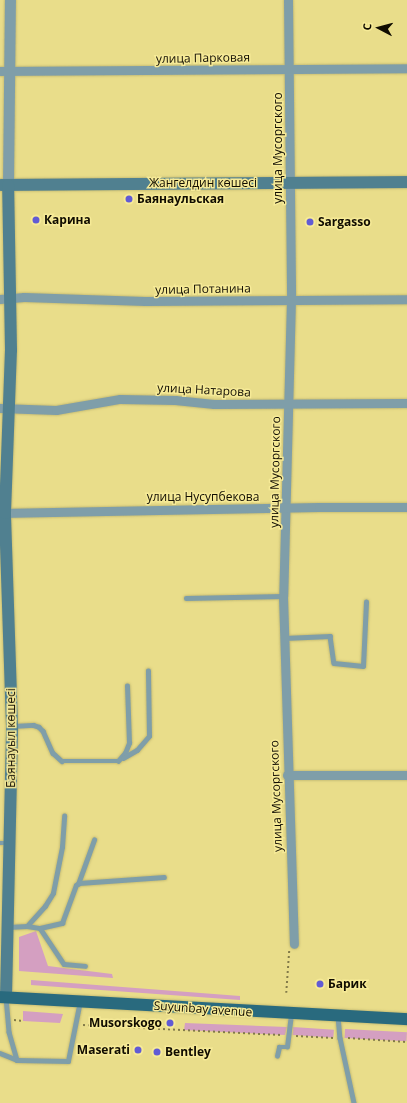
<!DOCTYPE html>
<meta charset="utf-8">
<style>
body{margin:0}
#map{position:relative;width:407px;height:1103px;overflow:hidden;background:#e9dd8a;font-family:"Open Sans",sans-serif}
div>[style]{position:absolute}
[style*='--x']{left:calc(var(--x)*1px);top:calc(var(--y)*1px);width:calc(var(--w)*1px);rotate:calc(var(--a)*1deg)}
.green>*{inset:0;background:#d49fc1;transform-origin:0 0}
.path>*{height:1.5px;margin-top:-0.75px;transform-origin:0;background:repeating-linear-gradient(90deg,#827a49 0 2px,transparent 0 5px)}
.roads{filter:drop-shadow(0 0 1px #c6bc74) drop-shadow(0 0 1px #c6bc74)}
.service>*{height:4.5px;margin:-2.25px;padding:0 2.25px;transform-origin:2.25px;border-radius:2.25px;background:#7f9ea9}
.minor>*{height:9px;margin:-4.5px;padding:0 4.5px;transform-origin:4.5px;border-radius:4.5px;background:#7f9ea9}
.tertiary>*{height:11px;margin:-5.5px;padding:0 5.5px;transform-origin:5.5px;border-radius:5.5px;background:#7f9ea9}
.secondary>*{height:12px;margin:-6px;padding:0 6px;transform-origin:6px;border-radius:6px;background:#508090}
.primary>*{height:12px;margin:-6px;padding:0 6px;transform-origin:6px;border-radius:6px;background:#296a7e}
.dots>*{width:11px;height:11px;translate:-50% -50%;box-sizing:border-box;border:2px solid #f6ea97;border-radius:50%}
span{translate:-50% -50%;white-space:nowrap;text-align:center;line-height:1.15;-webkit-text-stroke:3px #f6ea97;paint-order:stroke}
.street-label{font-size:12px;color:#100c00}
.poi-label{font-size:12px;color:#100c00;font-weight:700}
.left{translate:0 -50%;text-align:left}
.right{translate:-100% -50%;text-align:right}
.north{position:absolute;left:359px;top:8px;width:40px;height:40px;-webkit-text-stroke:3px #f6ea97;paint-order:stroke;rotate:276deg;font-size:11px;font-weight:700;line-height:16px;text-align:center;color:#100c00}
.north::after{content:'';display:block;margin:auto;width:14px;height:18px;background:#100c00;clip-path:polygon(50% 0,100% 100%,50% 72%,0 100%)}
</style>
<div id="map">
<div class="green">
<div style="clip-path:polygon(36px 931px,48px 966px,112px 974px,113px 978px,19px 971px,19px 937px)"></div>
<div style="clip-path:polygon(31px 980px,240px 996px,240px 1000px,31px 985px)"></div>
<div style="clip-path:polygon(23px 1011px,63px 1014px,60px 1023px,23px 1021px)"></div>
<div style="clip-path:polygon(124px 1020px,158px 1023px,158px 1028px,128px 1025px,119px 1027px)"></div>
<div style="clip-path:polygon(185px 1023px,287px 1027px,285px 1035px,184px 1030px)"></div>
<div style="left:293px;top:1027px;width:41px;height:8px;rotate:4deg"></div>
<div style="left:345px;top:1029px;width:62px;height:9px;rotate:3deg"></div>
</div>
<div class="path">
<div style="--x:286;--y:993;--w:43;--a:-86"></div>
<div style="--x:14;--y:1020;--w:9;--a:6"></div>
<div style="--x:83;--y:1025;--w:199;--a:2.9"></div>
<div style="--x:296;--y:1036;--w:38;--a:3"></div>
<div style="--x:348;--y:1038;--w:59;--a:3.9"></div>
</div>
<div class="roads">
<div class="service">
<div style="--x:186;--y:598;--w:97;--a:-1.2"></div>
<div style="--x:284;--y:638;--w:46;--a:-2.5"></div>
<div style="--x:330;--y:636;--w:27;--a:82"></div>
<div style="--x:334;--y:663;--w:29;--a:6"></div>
<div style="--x:363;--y:666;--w:64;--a:-87.3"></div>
<div style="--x:12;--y:726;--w:21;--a:-3"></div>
<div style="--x:33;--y:725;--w:6;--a:18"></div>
<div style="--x:39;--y:727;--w:6;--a:45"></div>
<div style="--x:43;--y:731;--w:24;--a:66"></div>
<div style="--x:53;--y:753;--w:12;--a:42"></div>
<div style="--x:62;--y:761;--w:56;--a:0"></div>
<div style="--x:118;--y:761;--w:11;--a:-49"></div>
<div style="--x:125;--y:753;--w:11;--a:-68"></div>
<div style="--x:129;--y:743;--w:57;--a:-92"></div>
<div style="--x:123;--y:758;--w:16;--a:-30"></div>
<div style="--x:137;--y:750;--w:18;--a:-49"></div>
<div style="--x:149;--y:736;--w:65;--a:-90.9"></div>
<div style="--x:0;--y:843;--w:9;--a:0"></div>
<div style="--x:78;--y:884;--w:47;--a:-70"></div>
<div style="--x:27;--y:926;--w:27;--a:-48"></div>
<div style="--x:45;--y:906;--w:15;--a:-58"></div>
<div style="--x:53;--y:893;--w:47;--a:-78.9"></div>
<div style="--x:62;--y:847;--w:31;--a:-86"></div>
<div style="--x:8;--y:927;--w:19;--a:-3"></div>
<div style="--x:27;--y:926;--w:13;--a:9"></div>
<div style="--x:40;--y:928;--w:23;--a:-13"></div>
<div style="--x:62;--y:923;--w:40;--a:-69.8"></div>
<div style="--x:76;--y:885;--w:4;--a:-34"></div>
<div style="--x:79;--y:883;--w:85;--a:-4"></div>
<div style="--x:40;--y:928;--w:43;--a:56.3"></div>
<div style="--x:64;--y:964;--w:21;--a:5"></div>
<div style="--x:6;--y:997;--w:35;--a:85"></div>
<div style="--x:9;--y:1032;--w:29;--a:74"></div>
<div style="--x:338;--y:1016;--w:22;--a:85"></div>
<div style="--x:340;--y:1038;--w:66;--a:77.8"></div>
<div style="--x:0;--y:1053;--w:18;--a:22"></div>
<div style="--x:17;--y:1060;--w:51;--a:1.1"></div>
<div style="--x:68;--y:1061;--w:61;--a:-78.7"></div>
<div style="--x:277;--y:1056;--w:9;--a:-77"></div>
<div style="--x:279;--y:1047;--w:8;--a:0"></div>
<div style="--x:287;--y:1047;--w:33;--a:-83"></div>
</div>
<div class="minor">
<div style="--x:288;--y:0;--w:299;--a:89.4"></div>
<div style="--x:291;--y:299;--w:297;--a:91.5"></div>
<div style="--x:283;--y:596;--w:348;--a:88.2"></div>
<div style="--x:0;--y:71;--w:407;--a:-0.4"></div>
<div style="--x:0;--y:299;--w:24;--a:-5"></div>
<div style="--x:24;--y:297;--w:121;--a:1.9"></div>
<div style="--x:145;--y:301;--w:262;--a:-0.4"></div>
<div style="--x:0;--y:408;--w:56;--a:2"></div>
<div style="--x:56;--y:410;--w:65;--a:-9.8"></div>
<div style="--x:120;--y:399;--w:55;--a:1"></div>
<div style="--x:175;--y:400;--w:39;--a:6"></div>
<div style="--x:214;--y:404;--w:193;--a:-0.3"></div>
<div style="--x:0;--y:513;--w:319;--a:-1.1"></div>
<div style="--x:319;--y:507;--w:88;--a:0"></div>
<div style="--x:287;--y:775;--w:120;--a:0"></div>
</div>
<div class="tertiary">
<div style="--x:8;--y:185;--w:185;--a:-89.4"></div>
</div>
<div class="secondary">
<div style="--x:1;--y:185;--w:406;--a:-0.4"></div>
<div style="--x:6;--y:997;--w:271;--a:-88.7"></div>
<div style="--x:12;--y:726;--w:213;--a:-91.9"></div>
<div style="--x:5;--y:513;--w:163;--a:-87.9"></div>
<div style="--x:11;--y:350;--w:165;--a:-91"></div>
</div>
<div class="primary">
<div style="--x:0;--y:997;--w:408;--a:3.1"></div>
</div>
</div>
<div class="dots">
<div style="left:129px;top:199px;background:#615bd4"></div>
<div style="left:36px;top:220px;background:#615bd4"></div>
<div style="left:310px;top:222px;background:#615bd4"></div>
<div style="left:320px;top:984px;background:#615bd4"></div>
<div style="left:170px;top:1023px;background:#615bd4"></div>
<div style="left:138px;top:1050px;background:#615bd4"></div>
<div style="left:157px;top:1052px;background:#615bd4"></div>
</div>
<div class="street-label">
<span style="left:203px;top:58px;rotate:-1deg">улица Парковая</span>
<span style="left:278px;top:148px;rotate:-90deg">улица Мусоргского</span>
<span style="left:203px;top:183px">Жангелдин көшесі</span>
<span style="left:203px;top:289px;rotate:-1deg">улица Потанина</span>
<span style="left:204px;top:390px;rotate:3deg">улица Натарова</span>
<span style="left:275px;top:472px;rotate:-89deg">улица Мусоргского</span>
<span style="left:203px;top:497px">улица Нусупбекова</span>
<span style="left:11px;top:738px;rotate:-90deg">Баянауыл көшесі</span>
<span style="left:276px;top:796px;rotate:-92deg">улица Мусоргского</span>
<span style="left:203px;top:1009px;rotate:4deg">Suyunbay avenue</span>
</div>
<div class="poi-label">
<span class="left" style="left:137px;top:199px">Баянаульская</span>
<span class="left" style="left:44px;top:220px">Карина</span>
<span class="left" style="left:318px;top:222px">Sargasso</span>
<span class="left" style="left:328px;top:984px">Барик</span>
<span class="right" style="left:162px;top:1023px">Musorskogo</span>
<span class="right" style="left:130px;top:1050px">Maserati</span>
<span class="left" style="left:165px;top:1052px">Bentley</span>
</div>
<div class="north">С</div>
</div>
